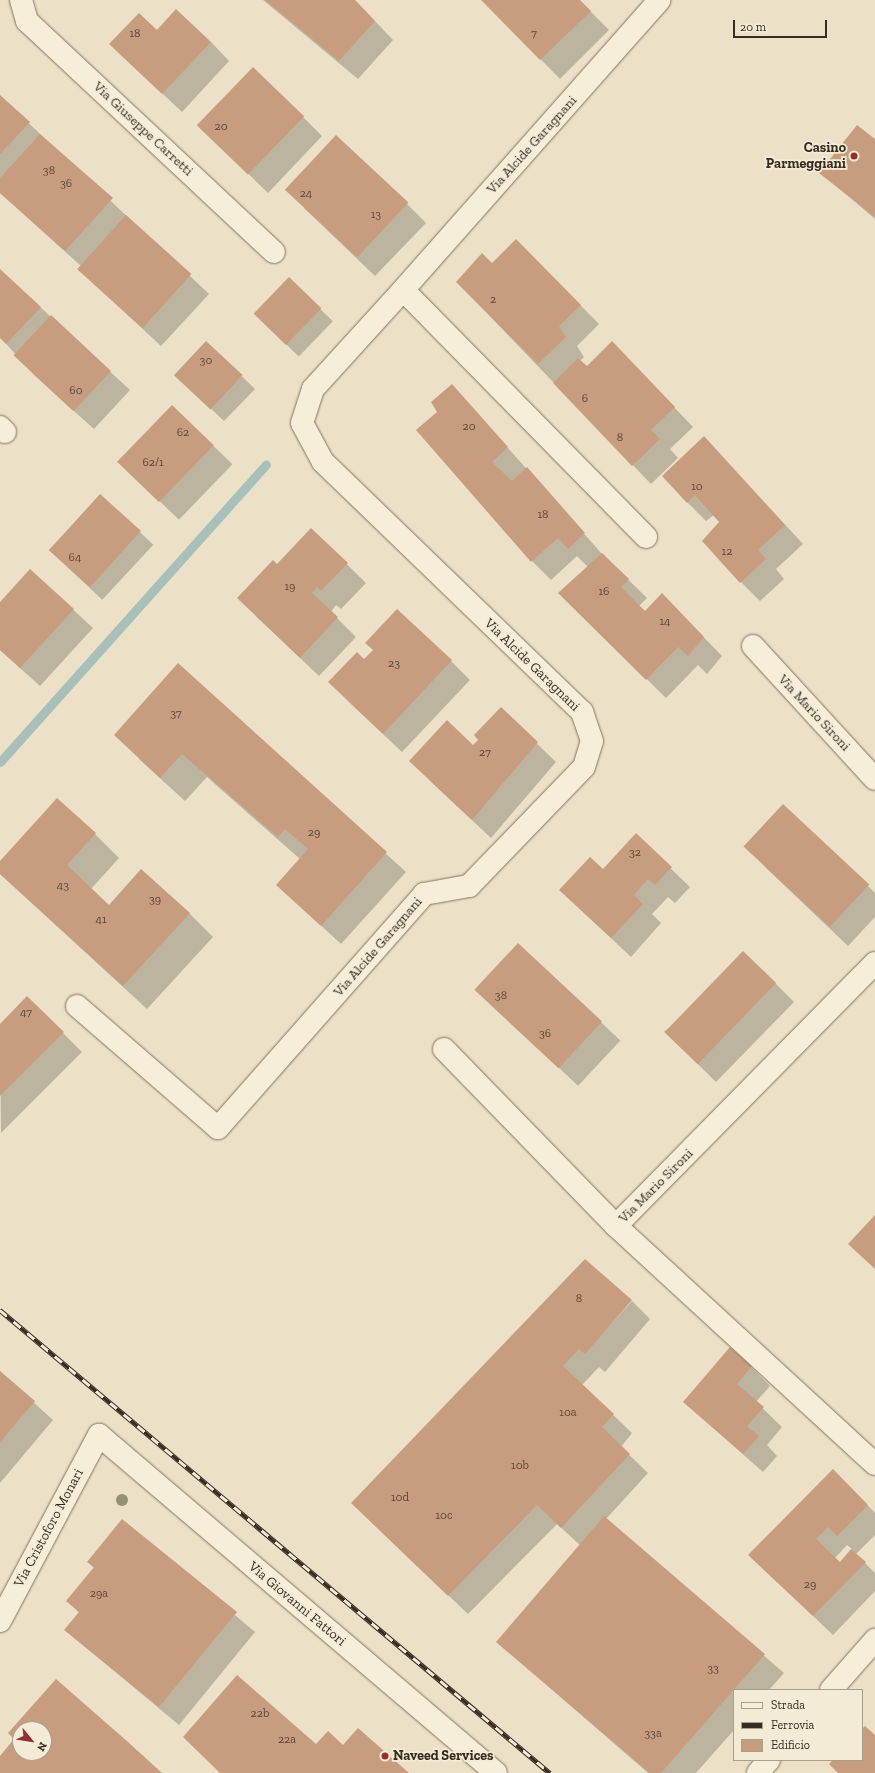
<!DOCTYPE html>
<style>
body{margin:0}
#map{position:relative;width:875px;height:1773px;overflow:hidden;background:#ece1c7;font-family:"Zilla Slab",serif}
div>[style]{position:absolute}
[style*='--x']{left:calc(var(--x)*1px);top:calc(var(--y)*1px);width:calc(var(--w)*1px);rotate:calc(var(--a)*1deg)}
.shadow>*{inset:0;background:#0003;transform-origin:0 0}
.stream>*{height:9px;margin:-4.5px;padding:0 4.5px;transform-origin:4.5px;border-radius:4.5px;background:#a8c0b9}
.building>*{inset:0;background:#c89d7f;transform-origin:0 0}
.roads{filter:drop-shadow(0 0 1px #87735d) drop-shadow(0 0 1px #87735d)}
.minor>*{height:22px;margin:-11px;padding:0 11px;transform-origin:11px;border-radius:11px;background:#f7eeda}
.rail>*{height:4.5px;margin-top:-2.25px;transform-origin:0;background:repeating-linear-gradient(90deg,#f4ebd6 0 9px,#382c20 0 18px);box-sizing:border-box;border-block:1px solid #382c20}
.trees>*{width:12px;height:12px;margin:-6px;border-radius:50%;background:#929370}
.dots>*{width:11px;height:11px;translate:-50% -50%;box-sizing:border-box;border:2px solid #f4ebd6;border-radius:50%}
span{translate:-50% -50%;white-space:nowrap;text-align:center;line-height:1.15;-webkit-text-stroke:3.5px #f4ebd6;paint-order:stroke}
.number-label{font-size:12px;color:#5c4838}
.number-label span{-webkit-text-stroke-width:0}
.street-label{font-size:14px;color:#382c20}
.poi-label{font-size:14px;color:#382c20;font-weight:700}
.right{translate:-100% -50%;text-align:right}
.left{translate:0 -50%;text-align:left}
.legend{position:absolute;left:733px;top:1689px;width:130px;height:72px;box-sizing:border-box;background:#f4ebd6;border:1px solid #a99f8d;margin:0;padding:5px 7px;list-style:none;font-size:12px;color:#382c20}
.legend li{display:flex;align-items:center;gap:8px;height:20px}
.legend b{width:20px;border:1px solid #a99f8d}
.north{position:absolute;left:12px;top:1721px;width:40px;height:40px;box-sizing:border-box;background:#f4ebd6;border:1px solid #a99f8d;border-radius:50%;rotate:120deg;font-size:11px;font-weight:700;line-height:16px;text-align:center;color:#382c20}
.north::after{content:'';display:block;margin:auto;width:14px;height:18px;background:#933132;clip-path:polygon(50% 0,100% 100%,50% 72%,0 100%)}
.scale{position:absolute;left:733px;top:20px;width:94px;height:18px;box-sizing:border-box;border:2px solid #382c20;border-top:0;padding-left:5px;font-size:12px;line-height:14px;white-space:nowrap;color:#382c20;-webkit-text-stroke:3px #f4ebd6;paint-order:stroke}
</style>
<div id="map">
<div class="shadow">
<div style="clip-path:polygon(263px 0,355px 0,393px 40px,358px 79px)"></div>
<div style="clip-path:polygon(482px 0,579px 0,609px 30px,560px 79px)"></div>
<div style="clip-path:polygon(157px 31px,211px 42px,229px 61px,182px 112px,130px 63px)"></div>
<div style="clip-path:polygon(0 96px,209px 294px,161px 346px,78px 269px,81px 266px,0 193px)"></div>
<div style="clip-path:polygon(303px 117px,322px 136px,268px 193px,199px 126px)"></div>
<div style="clip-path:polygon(875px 140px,875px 219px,821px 173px)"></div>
<div style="clip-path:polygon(407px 204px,426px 223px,375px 276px,304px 208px)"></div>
<div style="clip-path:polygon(516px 240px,599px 324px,577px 346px,584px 357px,580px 361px,587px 367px,631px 362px,693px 427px,670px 449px,678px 458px,651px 484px,457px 282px,492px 264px)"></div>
<div style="clip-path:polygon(0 270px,130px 390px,94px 429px,34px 375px,0 337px)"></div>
<div style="left:289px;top:279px;width:61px;height:49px;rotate:44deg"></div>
<div style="clip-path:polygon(206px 342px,255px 389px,224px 421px,188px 387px)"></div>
<div style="clip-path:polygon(452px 385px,602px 554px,647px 598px,639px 606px,645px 612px,681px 614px,722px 656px,707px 674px,698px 665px,666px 698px,560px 593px,588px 567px,577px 556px,551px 580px,532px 561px,439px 412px)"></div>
<div style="left:172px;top:406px;width:84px;height:77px;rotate:44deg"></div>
<div style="clip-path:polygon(704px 437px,803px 544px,776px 569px,784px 579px,760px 601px,741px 582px,720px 522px,714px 515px,706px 521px,687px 502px)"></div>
<div style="left:100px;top:495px;width:73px;height:75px;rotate:43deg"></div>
<div style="clip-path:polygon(311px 529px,366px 583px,341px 609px,336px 605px,331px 612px,356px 637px,319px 676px,257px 617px,277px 565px)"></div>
<div style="clip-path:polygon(30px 570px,93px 628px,40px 686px,0 650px,0 603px)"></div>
<div style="clip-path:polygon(364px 661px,451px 661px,470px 680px,402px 752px,348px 701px)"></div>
<div style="clip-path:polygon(179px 665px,406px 872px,341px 944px,277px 885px,300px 859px,207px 777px,185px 801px,139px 759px)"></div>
<div style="clip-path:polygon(501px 709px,556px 762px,491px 838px,429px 780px,480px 740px)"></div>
<div style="clip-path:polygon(95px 834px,119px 858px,91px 889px,109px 906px,189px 913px,213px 937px,147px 1009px,0 874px,0 863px)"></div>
<div style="clip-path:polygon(636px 835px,690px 887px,675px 903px,668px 897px,652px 914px,661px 923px,631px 957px,560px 890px,603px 871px)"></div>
<div style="clip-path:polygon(764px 866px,868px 886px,875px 893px,875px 917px,848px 946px)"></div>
<div style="left:518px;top:945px;width:140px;height:62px;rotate:43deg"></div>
<div style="clip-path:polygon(775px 983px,794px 1002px,716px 1082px,664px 1031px)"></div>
<div style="clip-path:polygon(27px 997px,82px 1052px,1px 1133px,0 1025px)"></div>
<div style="clip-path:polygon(631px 1300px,581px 1357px,632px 1301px,650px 1319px,605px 1372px,599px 1367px,582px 1385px,632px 1433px,621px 1447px,648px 1473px,606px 1519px,784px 1673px,769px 1690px,734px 1690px,734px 1730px,696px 1773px,648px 1773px,497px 1642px,580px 1545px,557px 1524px,468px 1614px,371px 1522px)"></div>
<div style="clip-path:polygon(751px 1367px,770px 1386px,756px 1402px,782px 1427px,767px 1445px,777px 1456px,763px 1472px,684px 1402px)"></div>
<div style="clip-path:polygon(0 1372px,53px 1420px,0 1483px)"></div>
<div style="clip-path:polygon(evenodd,852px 1489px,875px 1513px,875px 1535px,856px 1554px,875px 1573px,875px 1591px,833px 1635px,749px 1555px,852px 1489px,847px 1545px,852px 1549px,840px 1563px,835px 1558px,847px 1545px)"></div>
<div style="clip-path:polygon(123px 1520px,255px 1632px,179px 1725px,65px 1630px,79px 1613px,68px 1601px,94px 1568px,88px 1562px)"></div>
</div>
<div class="stream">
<div style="--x:0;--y:762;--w:399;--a:-48.2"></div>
</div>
<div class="building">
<div style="clip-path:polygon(265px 0,355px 0,375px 21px,339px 61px)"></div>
<div style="clip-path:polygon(481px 0,580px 0,591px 11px,540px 60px)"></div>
<div style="clip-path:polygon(176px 9px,211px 42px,162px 94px,109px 44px,139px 13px,157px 30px)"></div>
<div style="left:253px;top:67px;width:71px;height:81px;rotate:44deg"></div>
<div style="clip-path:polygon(0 95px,30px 122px,0 154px)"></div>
<div style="clip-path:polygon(857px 125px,875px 139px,875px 217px,819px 173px)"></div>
<div style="clip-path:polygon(40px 134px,113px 198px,65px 251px,0 193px,0 178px)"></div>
<div style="left:336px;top:135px;width:99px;height:75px;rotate:43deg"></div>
<div style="left:126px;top:215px;width:88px;height:73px;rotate:42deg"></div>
<div style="clip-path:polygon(516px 239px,581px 305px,559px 326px,566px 337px,538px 364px,456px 282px,482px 253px,492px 263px)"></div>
<div style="clip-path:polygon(0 269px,41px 307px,6px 344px,0 338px)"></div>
<div style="left:289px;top:277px;width:45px;height:51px;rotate:44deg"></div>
<div style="left:51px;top:315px;width:82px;height:55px;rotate:43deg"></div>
<div style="left:206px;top:341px;width:50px;height:47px;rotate:43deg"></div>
<div style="clip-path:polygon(612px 341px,675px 407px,651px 430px,660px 439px,632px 466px,553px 383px,578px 358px,587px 366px)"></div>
<div style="clip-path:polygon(452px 384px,508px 447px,492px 462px,512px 481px,527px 467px,585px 533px,568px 549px,558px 538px,531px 562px,416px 430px,437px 412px,431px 402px)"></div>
<div style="left:172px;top:405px;width:58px;height:79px;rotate:44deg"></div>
<div style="clip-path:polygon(704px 436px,785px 525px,758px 550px,766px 559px,740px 583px,702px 541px,719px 522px,695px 495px,687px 503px,662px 476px)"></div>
<div style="left:100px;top:494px;width:55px;height:76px;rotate:42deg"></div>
<div style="clip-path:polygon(311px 528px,348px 563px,321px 591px,317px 587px,312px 593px,338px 617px,300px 658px,237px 598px,273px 560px,277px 564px)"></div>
<div style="clip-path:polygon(602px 553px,629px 579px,621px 587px,645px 611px,662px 593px,704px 637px,688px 656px,678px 647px,646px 680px,558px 593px)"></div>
<div style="clip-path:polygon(30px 569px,74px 609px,20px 668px,0 650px,0 602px)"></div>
<div style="clip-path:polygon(397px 609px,452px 660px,383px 734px,328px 682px,357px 652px,364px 659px,373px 650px,365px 643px)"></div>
<div style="clip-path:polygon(178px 663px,387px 852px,321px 926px,276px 885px,308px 849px,285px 829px,278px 837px,182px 754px,160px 778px,114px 735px)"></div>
<div style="clip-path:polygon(501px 707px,538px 742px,472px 820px,409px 761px,447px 720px,473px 745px,478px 740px,474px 735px)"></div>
<div style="clip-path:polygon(57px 798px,96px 833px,67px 865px,109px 905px,141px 869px,190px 913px,123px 986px,0 874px,0 861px)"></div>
<div style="left:783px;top:804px;width:118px;height:58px;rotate:43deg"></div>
<div style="clip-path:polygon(636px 833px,672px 867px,655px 885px,648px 879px,634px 895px,643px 904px,611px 938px,559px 890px,590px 857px,603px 869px)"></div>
<div style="left:518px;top:943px;width:115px;height:64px;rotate:43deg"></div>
<div style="left:743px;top:951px;width:46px;height:113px;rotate:44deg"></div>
<div style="clip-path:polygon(27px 996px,64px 1032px,0 1096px,0 1024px)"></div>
<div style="clip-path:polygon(875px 1215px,875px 1269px,848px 1244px)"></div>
<div style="clip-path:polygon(585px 1259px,632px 1300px,585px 1354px,579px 1349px,563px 1366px,614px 1414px,602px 1427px,630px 1454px,561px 1528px,537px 1505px,448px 1596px,351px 1503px)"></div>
<div style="clip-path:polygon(730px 1347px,752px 1366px,737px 1384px,764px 1407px,747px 1426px,759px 1436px,743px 1454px,683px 1402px)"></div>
<div style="clip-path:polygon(0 1371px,35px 1401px,0 1442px)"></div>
<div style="clip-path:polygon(833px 1469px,868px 1505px,837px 1536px,828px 1527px,816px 1539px,840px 1562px,851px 1549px,866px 1562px,813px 1616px,748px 1555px)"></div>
<div style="clip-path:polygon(604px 1516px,765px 1654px,661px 1773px,650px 1773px,496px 1642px)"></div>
<div style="clip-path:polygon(122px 1519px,237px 1612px,159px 1707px,64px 1630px,79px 1612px,66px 1601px,94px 1567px,87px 1562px)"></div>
<div style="clip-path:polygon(237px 1675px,316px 1744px,328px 1731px,343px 1745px,358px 1728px,409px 1773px,220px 1773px,183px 1737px)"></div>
<div style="clip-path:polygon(evenodd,56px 1679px,128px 1742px,162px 1773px,0 1773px,0 1756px,14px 1739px,8px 1733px,56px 1679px,20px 1729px,44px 1729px,44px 1753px,20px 1753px,20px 1729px)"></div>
<div style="clip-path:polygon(865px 1726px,875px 1735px,875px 1773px,838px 1773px,829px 1764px,833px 1760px,862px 1760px,862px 1729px)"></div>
</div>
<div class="roads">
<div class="minor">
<div style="--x:21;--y:0;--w:22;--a:74"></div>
<div style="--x:27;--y:21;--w:338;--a:43.1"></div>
<div style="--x:0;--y:427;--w:7;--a:45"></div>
<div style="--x:646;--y:537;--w:346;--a:-134.5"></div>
<div style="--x:403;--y:290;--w:387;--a:-48.5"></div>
<div style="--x:753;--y:646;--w:180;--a:47.5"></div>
<div style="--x:875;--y:963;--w:369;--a:134.6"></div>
<div style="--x:616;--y:1226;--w:352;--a:42.6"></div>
<div style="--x:77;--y:1006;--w:186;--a:40.9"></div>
<div style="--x:218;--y:1128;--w:312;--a:-48.6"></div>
<div style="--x:424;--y:894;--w:46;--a:-10.1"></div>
<div style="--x:469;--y:886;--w:165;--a:-46"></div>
<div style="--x:584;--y:767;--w:27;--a:-73"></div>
<div style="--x:592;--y:741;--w:31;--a:-109"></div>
<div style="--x:582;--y:712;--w:360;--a:-136"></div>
<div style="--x:323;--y:462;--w:44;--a:-118.3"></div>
<div style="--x:302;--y:423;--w:36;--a:-72"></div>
<div style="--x:313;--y:389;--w:134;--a:-47.7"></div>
<div style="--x:444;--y:1049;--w:247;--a:45.8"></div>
<div style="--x:0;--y:1621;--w:211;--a:-62"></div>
<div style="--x:99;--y:1435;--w:521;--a:40.41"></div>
<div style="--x:831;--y:1690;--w:67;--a:-48.7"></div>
<div style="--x:758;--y:1773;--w:17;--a:-50"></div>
</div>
</div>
<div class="rail">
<div style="--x:0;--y:1310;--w:719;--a:40.09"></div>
</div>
<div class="trees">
<div style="left:122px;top:1500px"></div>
</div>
<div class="dots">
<div style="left:854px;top:156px;background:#933132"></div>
<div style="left:385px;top:1756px;background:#933132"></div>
</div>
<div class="number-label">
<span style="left:135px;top:34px">18</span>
<span style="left:534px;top:34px">7</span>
<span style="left:221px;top:127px">20</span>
<span style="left:49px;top:171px">38</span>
<span style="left:66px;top:184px">36</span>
<span style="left:306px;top:194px">24</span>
<span style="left:376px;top:215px">13</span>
<span style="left:493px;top:300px">2</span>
<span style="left:206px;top:361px">30</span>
<span style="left:76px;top:391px">60</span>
<span style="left:585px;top:399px">6</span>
<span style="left:469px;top:427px">20</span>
<span style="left:183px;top:433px">62</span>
<span style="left:620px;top:438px">8</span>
<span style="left:153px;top:463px">62/1</span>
<span style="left:697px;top:487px">10</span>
<span style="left:543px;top:515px">18</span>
<span style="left:727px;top:552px">12</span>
<span style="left:75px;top:558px">64</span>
<span style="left:290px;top:587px">19</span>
<span style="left:604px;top:592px">16</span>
<span style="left:665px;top:622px">14</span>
<span style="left:394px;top:664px">23</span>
<span style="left:176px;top:714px">37</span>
<span style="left:485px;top:753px">27</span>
<span style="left:314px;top:833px">29</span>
<span style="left:635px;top:853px">32</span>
<span style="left:63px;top:886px">43</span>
<span style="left:155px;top:900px">39</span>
<span style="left:101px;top:920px">41</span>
<span style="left:501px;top:996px">38</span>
<span style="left:26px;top:1013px">47</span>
<span style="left:545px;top:1034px">36</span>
<span style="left:579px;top:1299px">8</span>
<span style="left:568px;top:1413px">10a</span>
<span style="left:520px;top:1466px">10b</span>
<span style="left:400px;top:1498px">10d</span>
<span style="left:444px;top:1516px">10c</span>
<span style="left:810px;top:1585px">29</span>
<span style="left:99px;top:1594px">29a</span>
<span style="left:713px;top:1669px">33</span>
<span style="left:260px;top:1714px">22b</span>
<span style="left:653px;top:1734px">33a</span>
<span style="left:287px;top:1740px">22a</span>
</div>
<div class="street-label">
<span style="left:143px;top:129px;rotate:43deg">Via Giuseppe Carretti</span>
<span style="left:532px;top:145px;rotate:-48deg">Via Alcide Garagnani</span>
<span style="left:532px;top:665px;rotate:44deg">Via Alcide Garagnani</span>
<span style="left:814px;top:713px;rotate:47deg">Via Mario Sironi</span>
<span style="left:378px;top:947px;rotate:-49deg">Via Alcide Garagnani</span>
<span style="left:656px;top:1186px;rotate:-45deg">Via Mario Sironi</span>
<span style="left:49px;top:1528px;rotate:-62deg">Via Cristoforo Monari</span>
<span style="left:297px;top:1604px;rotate:40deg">Via Giovanni Fattori</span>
</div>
<div class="poi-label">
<span class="right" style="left:846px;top:156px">Casino<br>Parmeggiani</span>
<span class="left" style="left:393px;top:1756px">Naveed Services</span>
</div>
<ul class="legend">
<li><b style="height:5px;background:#f7eeda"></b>Strada</li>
<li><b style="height:5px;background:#382c20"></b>Ferrovia</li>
<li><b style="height:11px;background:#c89d7f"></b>Edificio</li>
</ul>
<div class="north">N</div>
<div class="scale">20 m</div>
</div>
